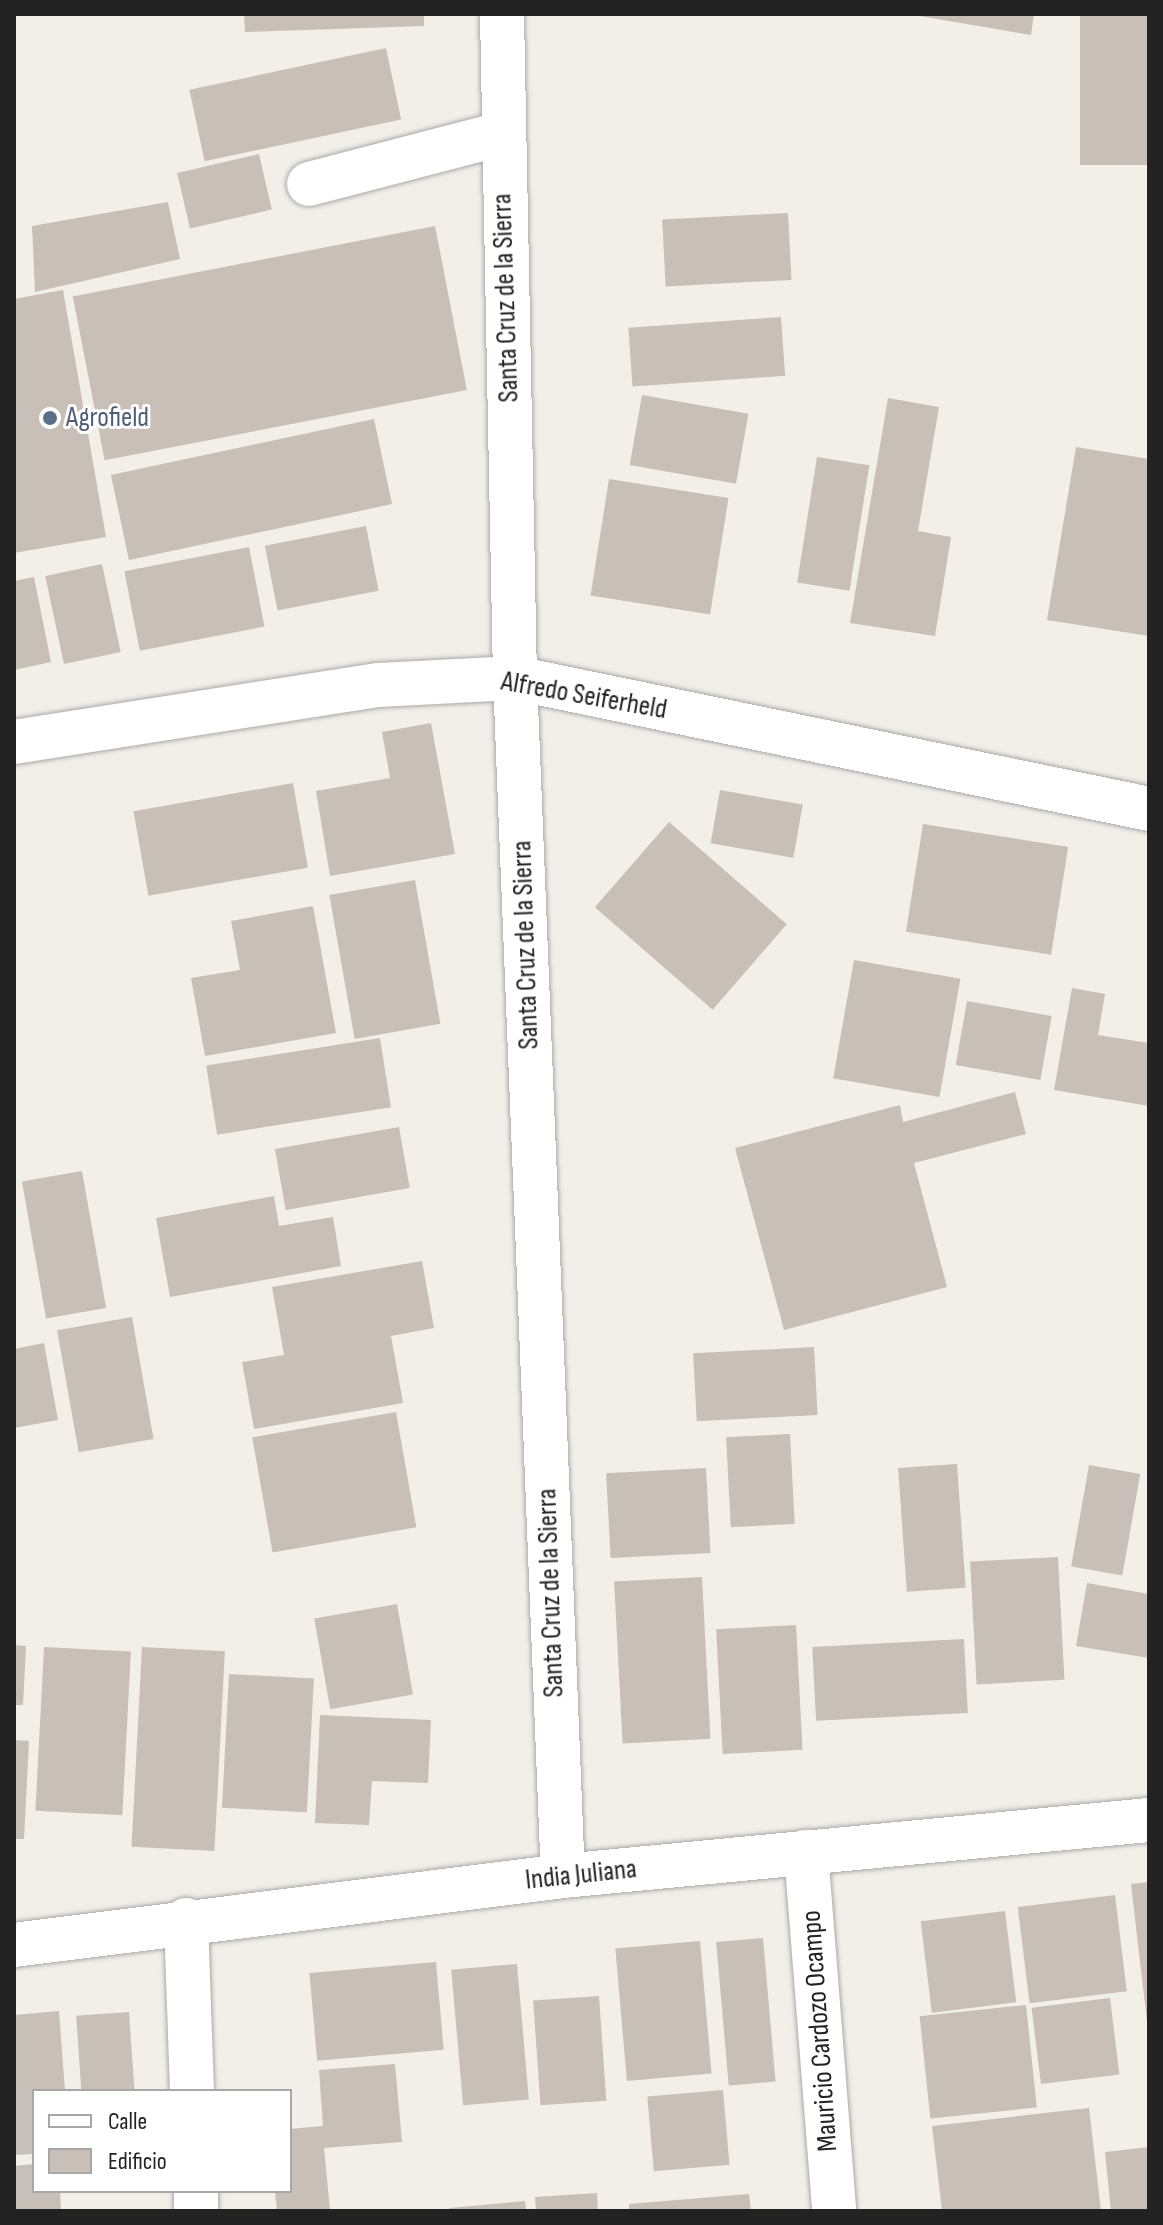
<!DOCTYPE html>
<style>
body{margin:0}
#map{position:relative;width:1163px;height:2225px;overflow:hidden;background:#f2efe9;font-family:"Sofia Sans Condensed",sans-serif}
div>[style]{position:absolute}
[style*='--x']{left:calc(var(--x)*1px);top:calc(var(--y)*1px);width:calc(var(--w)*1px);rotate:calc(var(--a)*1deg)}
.building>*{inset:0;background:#c7bfb8;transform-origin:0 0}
.roads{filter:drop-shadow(0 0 2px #a9a9a9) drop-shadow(0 0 2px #a9a9a9)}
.minor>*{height:44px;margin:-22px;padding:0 22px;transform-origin:22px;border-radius:22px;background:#fff}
.dots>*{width:22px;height:22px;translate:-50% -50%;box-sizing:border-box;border:4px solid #fff;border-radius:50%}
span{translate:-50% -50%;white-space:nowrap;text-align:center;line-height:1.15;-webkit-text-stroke:6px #fff;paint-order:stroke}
.street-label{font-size:28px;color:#222}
.service-label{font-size:28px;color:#4e5e75}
.left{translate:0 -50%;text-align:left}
.frame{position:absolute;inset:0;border:16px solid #222;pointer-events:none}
.legend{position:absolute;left:32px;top:2089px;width:260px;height:104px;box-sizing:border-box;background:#fff;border:2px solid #a7a7a7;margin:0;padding:10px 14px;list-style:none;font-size:24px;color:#222}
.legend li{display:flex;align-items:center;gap:16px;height:40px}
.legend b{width:40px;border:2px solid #a7a7a7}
</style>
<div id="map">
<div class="building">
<div style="clip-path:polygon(244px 14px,424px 14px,424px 26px,245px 32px)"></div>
<div style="clip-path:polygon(908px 14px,1034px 14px,1031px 35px)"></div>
<div style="left:1080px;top:14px;width:69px;height:151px"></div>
<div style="left:386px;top:48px;width:73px;height:201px;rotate:78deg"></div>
<div style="left:259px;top:154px;width:57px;height:84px;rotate:77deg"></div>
<div style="clip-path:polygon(168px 202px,180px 259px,35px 292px,32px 226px)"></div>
<div style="left:788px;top:213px;width:67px;height:126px;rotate:87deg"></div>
<div style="left:435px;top:226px;width:167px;height:369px;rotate:79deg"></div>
<div style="clip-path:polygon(63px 290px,106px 537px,14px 553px,14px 299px)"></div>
<div style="left:781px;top:317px;width:59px;height:153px;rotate:86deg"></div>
<div style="left:642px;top:395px;width:108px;height:71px;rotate:10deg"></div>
<div style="clip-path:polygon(888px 398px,939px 407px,918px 531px,951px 537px,935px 636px,850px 623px)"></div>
<div style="left:374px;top:419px;width:87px;height:269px;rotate:78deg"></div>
<div style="clip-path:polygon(1076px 447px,1149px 459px,1149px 636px,1047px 620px)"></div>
<div style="left:817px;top:457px;width:53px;height:127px;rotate:9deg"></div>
<div style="left:609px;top:479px;width:121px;height:118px;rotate:9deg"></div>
<div style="left:366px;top:526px;width:66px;height:103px;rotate:79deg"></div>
<div style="left:249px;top:547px;width:81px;height:127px;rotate:79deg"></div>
<div style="left:102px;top:564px;width:90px;height:58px;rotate:78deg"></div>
<div style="clip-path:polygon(34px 577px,51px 662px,14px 670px,14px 581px)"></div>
<div style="clip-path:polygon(431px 723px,455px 854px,330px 876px,316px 791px,390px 778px,382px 732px)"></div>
<div style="left:293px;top:783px;width:86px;height:162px;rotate:80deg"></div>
<div style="left:720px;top:790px;width:84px;height:54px;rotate:10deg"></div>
<div style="left:669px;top:822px;width:156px;height:113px;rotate:41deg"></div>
<div style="left:923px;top:824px;width:147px;height:109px;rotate:9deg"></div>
<div style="left:415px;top:880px;width:146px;height:87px;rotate:80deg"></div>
<div style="clip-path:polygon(313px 906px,336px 1033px,205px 1056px,191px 978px,240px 970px,231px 921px)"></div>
<div style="left:854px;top:960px;width:108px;height:120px;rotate:10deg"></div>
<div style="clip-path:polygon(1072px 988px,1105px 994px,1098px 1035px,1149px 1043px,1149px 1106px,1054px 1090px)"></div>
<div style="left:967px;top:1001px;width:86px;height:65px;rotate:10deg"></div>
<div style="left:380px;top:1038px;width:70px;height:176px;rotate:81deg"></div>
<div style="clip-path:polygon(1015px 1092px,1026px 1134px,914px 1163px,947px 1287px,784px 1330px,735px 1148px,900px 1105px,903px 1122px)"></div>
<div style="left:399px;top:1127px;width:62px;height:126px;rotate:80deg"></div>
<div style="left:82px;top:1171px;width:139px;height:61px;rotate:80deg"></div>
<div style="clip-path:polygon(274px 1196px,279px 1226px,333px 1217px,341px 1266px,170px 1297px,156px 1218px)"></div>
<div style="clip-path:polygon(422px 1261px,434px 1328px,391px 1336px,403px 1403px,254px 1429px,242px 1362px,284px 1355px,272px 1287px)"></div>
<div style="left:132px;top:1317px;width:124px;height:76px;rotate:80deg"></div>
<div style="clip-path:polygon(44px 1343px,58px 1420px,14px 1428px,14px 1349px)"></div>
<div style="left:814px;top:1347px;width:68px;height:121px;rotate:87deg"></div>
<div style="left:396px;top:1412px;width:117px;height:146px;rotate:80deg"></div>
<div style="left:790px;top:1434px;width:90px;height:64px;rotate:87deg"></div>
<div style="left:957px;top:1464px;width:124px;height:59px;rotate:86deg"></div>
<div style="left:1089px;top:1465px;width:52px;height:103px;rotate:10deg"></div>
<div style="left:706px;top:1468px;width:85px;height:100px;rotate:87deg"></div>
<div style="left:1058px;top:1557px;width:123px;height:88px;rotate:87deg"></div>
<div style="left:702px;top:1577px;width:162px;height:88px;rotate:87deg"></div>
<div style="clip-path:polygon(1087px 1583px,1149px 1594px,1149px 1658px,1076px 1646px)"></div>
<div style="left:397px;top:1604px;width:92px;height:84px;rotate:80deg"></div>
<div style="left:796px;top:1625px;width:125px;height:80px;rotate:87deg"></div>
<div style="left:964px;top:1639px;width:74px;height:152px;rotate:87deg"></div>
<div style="clip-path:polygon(14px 1645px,26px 1646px,23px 1705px,14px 1705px)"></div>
<div style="left:44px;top:1647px;width:87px;height:164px;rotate:3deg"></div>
<div style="left:142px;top:1647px;width:83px;height:200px;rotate:3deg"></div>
<div style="left:229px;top:1674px;width:85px;height:134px;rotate:3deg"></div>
<div style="clip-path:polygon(320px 1715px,431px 1720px,428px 1783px,372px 1781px,369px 1825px,315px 1823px)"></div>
<div style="clip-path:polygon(14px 1740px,29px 1741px,24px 1839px,14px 1839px)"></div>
<div style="clip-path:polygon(1149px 1882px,1149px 2022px,1147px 2022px,1131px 1884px)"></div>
<div style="left:1115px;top:1895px;width:97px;height:98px;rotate:83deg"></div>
<div style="left:1005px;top:1911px;width:92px;height:85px;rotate:83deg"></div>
<div style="left:763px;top:1938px;width:144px;height:47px;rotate:85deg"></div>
<div style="left:700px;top:1941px;width:133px;height:85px;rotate:85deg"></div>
<div style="left:436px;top:1962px;width:88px;height:127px;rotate:85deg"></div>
<div style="left:517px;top:1964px;width:136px;height:66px;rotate:85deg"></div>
<div style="left:599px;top:1996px;width:105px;height:66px;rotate:86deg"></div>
<div style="left:1110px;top:1998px;width:77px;height:79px;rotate:83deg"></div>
<div style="left:1026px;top:2005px;width:103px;height:107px;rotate:84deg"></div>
<div style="clip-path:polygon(59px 2011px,65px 2091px,34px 2091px,34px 2154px,14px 2155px,14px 2015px)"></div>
<div style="left:129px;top:2012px;width:79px;height:53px;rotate:86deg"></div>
<div style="clip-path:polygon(395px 2064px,402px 2142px,324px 2148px,330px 2210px,277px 2211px,275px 2191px,290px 2191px,290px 2129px,323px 2126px,319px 2070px)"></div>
<div style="left:723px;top:2090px;width:75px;height:76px;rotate:85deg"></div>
<div style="clip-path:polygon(1089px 2108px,1101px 2211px,942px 2211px,932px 2126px)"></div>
<div style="clip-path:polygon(1149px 2147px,1149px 2211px,1111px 2211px,1105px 2152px)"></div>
<div style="clip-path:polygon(34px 2164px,34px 2191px,60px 2191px,61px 2211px,14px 2211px,14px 2166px)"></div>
<div style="clip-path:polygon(597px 2193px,598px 2211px,536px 2211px,535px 2197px)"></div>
<div style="clip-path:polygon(749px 2194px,751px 2211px,629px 2211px,629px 2204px)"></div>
<div style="clip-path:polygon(525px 2201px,526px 2211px,449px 2211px,449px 2208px)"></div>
</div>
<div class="roads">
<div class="minor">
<div style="--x:502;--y:14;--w:664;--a:88.88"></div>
<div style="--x:515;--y:678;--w:1199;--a:87.71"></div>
<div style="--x:309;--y:184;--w:198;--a:-14.6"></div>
<div style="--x:14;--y:742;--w:368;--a:-8.9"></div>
<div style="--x:378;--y:685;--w:137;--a:-2.9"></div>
<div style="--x:515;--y:678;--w:647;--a:11.67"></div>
<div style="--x:806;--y:1852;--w:360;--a:85.5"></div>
<div style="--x:186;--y:1920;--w:171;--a:88"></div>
<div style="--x:14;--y:1945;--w:553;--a:-7.16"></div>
<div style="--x:563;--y:1876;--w:589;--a:-5.46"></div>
<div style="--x:196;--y:2191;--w:20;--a:90"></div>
</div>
</div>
<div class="dots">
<div style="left:50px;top:418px;background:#5c6f8a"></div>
</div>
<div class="street-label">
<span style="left:506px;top:298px;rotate:-92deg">Santa Cruz de la Sierra</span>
<span style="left:584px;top:696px;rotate:10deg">Alfredo Seiferheld</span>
<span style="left:526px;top:945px;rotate:-92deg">Santa Cruz de la Sierra</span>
<span style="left:551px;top:1593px;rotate:-92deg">Santa Cruz de la Sierra</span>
<span style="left:581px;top:1875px;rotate:-6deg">India Juliana</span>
<span style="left:820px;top:2031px;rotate:-94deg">Mauricio Cardozo Ocampo</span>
</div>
<div class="service-label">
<span class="left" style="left:66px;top:418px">Agrofield</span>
</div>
<div class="frame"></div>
<ul class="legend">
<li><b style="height:10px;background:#fff"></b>Calle</li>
<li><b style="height:22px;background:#c7bfb8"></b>Edificio</li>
</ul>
</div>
